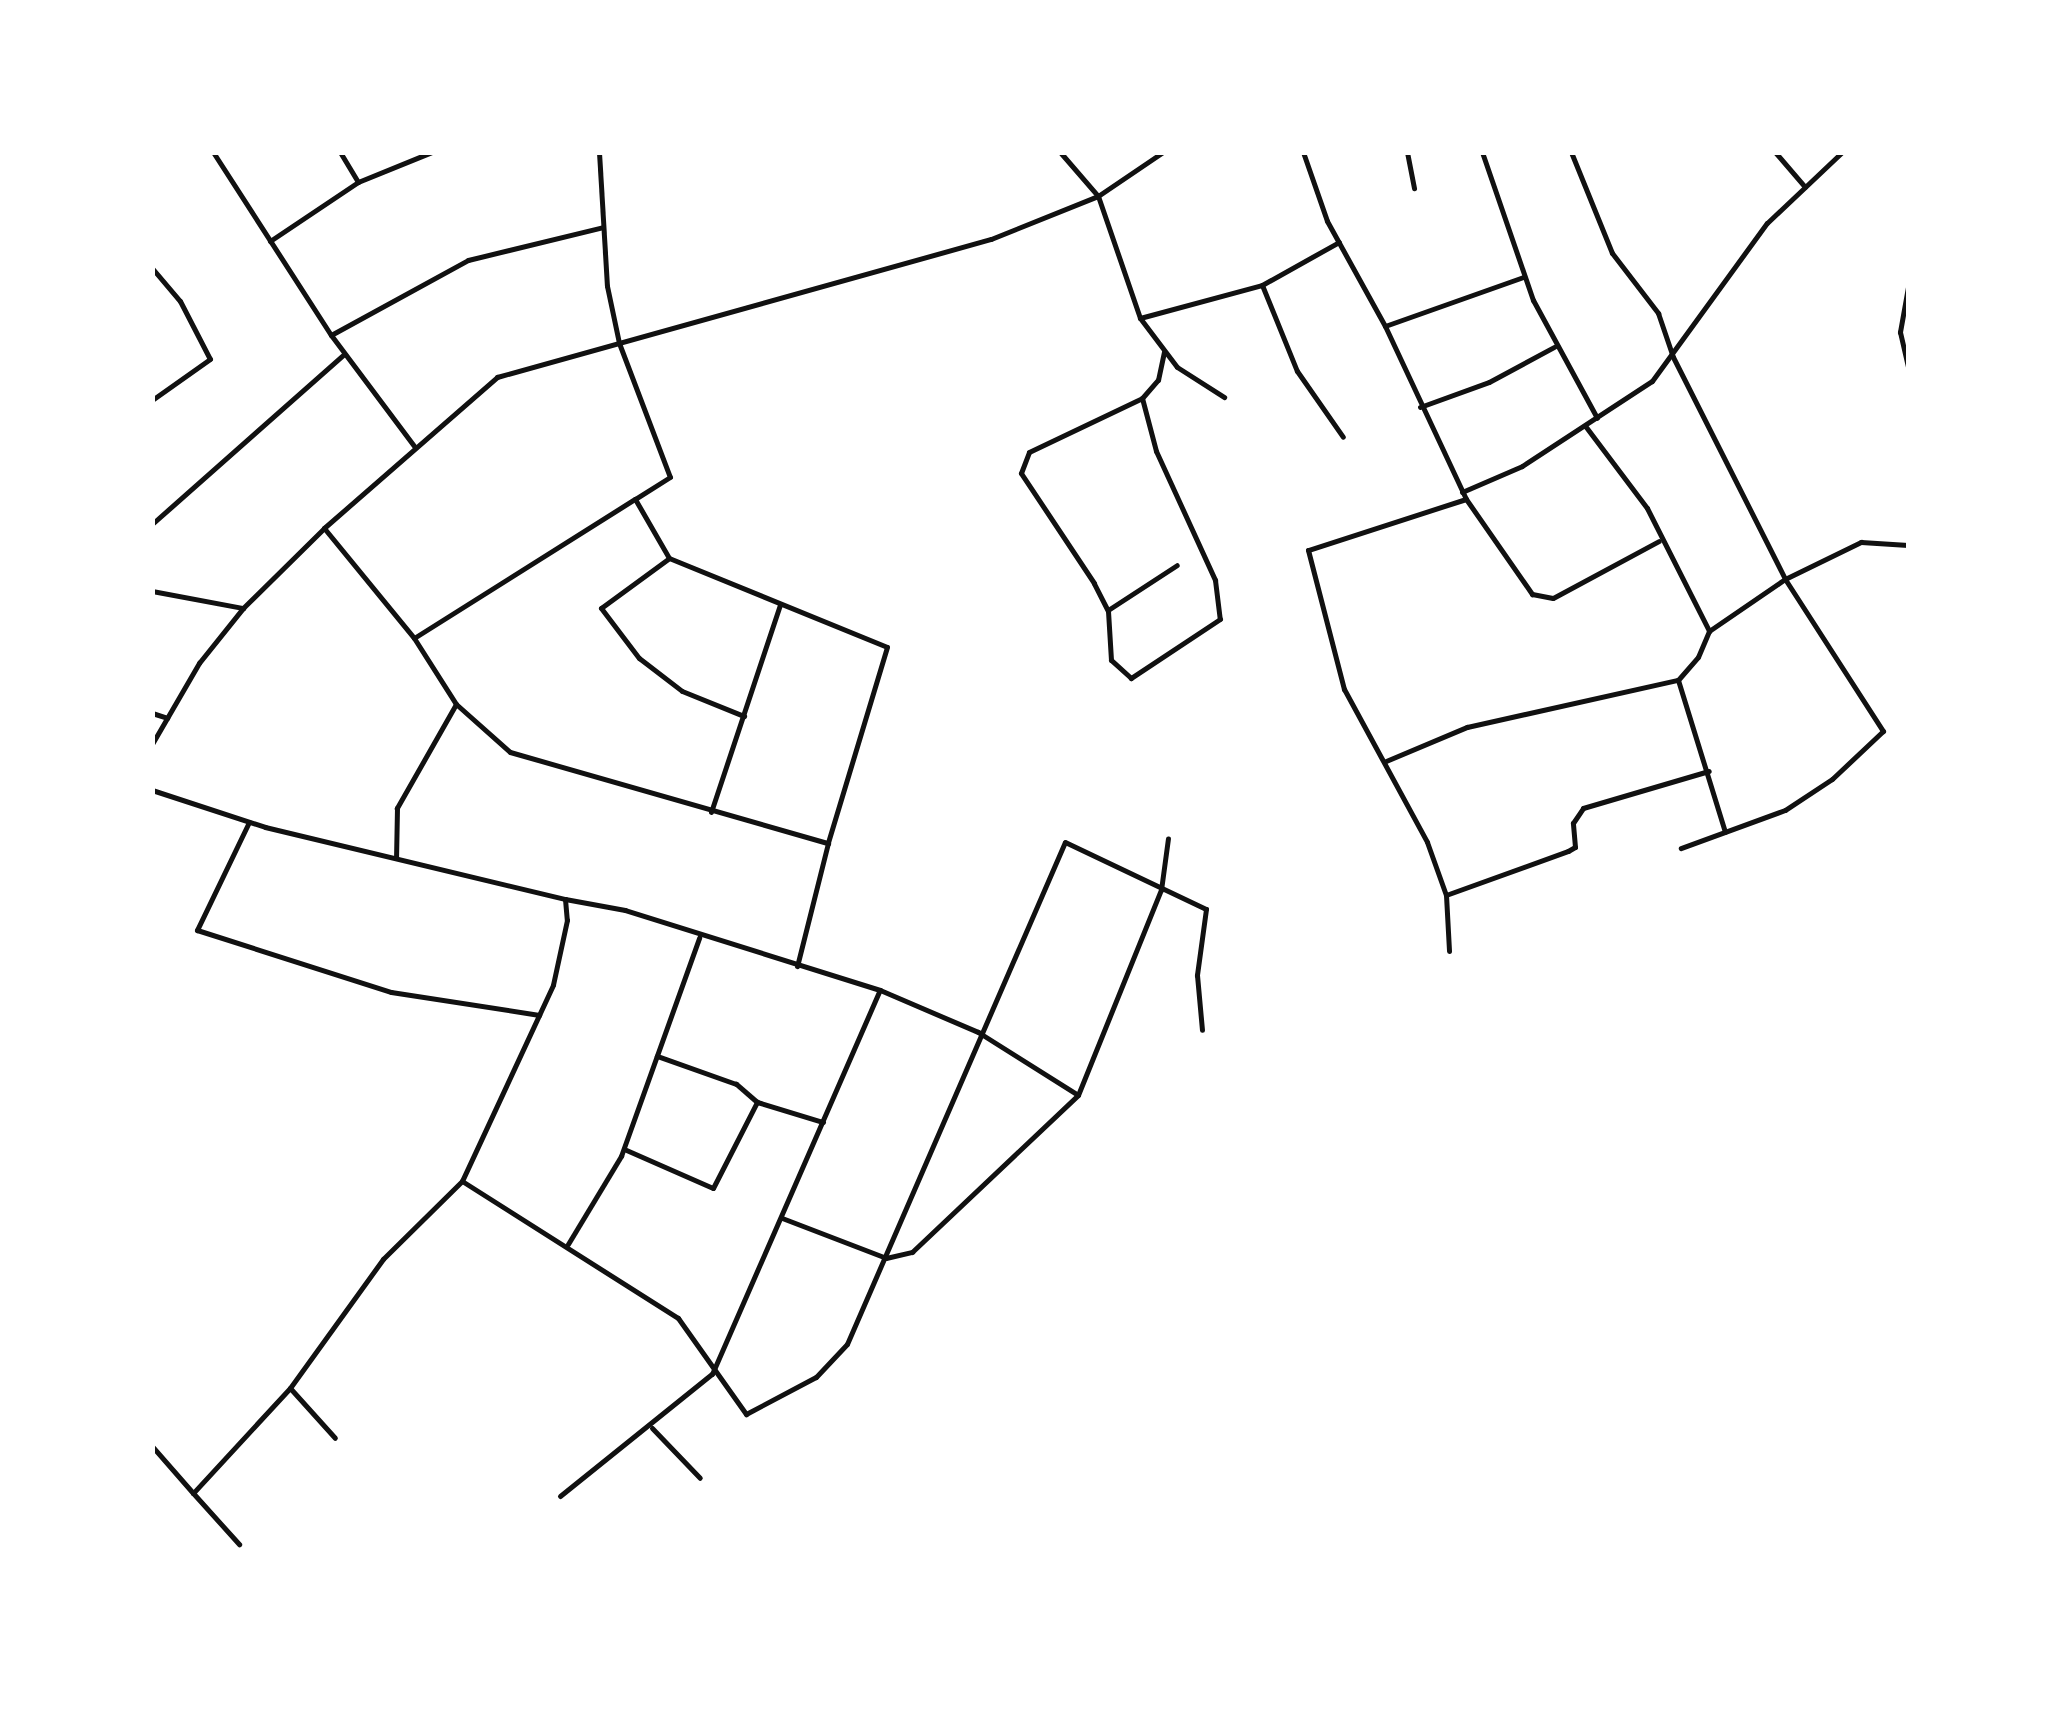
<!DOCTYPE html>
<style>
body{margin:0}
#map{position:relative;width:2061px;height:1718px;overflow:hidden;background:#fff;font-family:"Public Sans",sans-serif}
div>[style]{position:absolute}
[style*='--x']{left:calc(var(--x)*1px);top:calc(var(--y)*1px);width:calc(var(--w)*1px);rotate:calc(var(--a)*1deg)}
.minor>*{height:5px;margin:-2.5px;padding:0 2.5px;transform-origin:2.5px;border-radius:2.5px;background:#111}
span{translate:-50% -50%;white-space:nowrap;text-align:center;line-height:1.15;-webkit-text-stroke:10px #fff;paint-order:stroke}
.frame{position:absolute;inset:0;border:155px solid #fff;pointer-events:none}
</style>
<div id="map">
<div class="minor">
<div style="--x:213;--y:152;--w:218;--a:57.2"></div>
<div style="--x:331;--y:335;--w:139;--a:53.2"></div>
<div style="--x:340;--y:152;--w:35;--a:59"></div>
<div style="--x:599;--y:152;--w:134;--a:86.6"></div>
<div style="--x:607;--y:286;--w:58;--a:78.1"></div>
<div style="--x:619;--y:343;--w:143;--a:69.2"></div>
<div style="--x:670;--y:477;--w:41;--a:147.8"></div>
<div style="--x:635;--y:499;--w:68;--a:60"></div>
<div style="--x:669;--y:558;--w:235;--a:22.2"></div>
<div style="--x:887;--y:647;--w:205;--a:106.8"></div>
<div style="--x:1060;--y:152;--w:58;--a:49.2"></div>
<div style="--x:1098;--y:196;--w:129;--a:71"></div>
<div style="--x:1140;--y:318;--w:61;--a:52.9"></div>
<div style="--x:1177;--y:367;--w:56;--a:32.6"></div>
<div style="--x:1303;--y:152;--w:73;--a:70.8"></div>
<div style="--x:1327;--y:221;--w:120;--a:61.1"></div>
<div style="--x:1385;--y:326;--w:191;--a:64.9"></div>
<div style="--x:1466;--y:499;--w:116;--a:55.2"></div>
<div style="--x:1532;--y:594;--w:21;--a:11"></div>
<div style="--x:1553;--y:598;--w:120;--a:-28.3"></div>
<div style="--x:1407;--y:152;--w:37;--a:79"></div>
<div style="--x:1482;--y:152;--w:157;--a:71"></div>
<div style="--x:1533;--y:300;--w:134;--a:61.5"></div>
<div style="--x:1571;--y:152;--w:109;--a:67.9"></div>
<div style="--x:1612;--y:253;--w:76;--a:52.5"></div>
<div style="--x:1658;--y:313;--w:46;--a:71.2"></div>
<div style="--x:1673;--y:357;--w:249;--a:63.2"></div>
<div style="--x:1785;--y:579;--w:85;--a:-26"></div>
<div style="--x:1861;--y:542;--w:47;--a:3.7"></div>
<div style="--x:1775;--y:152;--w:46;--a:49.4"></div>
<div style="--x:270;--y:241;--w:106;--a:-33.8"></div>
<div style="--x:358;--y:182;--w:80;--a:-22.1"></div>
<div style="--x:152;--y:268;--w:43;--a:49.7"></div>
<div style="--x:180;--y:301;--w:65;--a:62.7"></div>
<div style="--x:210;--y:359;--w:71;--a:144.7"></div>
<div style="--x:1262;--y:285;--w:93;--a:67.9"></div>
<div style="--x:1297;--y:371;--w:80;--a:55.1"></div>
<div style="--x:1908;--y:287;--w:46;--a:100.1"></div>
<div style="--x:1900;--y:332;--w:36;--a:77"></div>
<div style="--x:1140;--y:318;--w:126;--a:-15.1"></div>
<div style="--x:1262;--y:285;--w:88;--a:-29.2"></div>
<div style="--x:1385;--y:326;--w:146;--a:-19.5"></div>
<div style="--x:331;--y:335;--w:156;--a:-28.7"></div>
<div style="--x:468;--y:260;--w:139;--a:-13.7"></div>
<div style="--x:1143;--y:397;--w:23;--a:-49"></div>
<div style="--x:1158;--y:380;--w:29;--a:-78"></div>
<div style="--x:1142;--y:398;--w:55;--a:75.2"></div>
<div style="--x:1156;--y:451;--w:142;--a:65.4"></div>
<div style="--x:1215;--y:580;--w:39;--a:83"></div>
<div style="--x:1220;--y:619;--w:107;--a:146.5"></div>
<div style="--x:1131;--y:678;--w:27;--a:-138"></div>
<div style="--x:1111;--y:660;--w:49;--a:-93.5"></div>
<div style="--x:1108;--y:611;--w:31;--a:-117"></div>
<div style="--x:1094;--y:583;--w:132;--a:-123.6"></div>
<div style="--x:1021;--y:473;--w:22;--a:-69"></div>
<div style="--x:1029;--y:452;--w:125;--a:-25.5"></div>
<div style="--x:1420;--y:407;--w:73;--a:-19.9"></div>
<div style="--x:1489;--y:382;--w:74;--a:-28.3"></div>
<div style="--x:1586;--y:427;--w:101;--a:53"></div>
<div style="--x:1647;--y:508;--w:138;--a:63.2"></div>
<div style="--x:1462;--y:492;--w:65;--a:-23.4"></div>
<div style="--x:1522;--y:466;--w:155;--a:-33.2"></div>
<div style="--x:1652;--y:381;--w:195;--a:-54"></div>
<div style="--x:1767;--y:223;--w:103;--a:-43.4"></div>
<div style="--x:1466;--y:499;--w:166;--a:162.1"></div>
<div style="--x:1308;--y:550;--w:144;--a:75.5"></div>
<div style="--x:1344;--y:689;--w:174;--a:61.5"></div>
<div style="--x:1427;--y:842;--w:56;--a:70.3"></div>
<div style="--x:1446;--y:895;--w:130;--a:-19.8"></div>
<div style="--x:1568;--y:851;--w:8;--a:-30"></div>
<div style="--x:1575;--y:847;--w:24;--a:-95"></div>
<div style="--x:1573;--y:823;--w:18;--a:-56"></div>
<div style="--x:1583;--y:808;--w:131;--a:-16.4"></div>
<div style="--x:152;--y:524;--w:256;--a:-41.5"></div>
<div style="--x:324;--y:528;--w:142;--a:50.7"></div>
<div style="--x:414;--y:638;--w:78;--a:57.5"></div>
<div style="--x:456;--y:704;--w:120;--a:119.6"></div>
<div style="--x:397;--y:808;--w:50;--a:91.1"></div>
<div style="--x:668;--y:559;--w:83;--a:143.8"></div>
<div style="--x:601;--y:608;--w:63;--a:52.8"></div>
<div style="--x:639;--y:658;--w:54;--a:37.5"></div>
<div style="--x:682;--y:691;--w:67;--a:22"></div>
<div style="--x:152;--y:591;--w:93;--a:10.6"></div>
<div style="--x:1108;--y:610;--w:82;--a:-33.1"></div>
<div style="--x:414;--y:638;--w:261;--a:-32.2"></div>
<div style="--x:1678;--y:680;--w:159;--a:72.8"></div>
<div style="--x:456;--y:704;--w:72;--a:41.6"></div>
<div style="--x:510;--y:752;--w:331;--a:16"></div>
<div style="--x:828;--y:843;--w:127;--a:104.1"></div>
<div style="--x:152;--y:713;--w:16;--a:18"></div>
<div style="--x:152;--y:744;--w:94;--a:-59.9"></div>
<div style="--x:199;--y:663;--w:70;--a:-51.3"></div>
<div style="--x:243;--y:608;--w:114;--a:-44.6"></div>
<div style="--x:324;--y:528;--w:230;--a:-41.1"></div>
<div style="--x:497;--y:377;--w:513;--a:-15.61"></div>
<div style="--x:991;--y:239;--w:115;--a:-21.9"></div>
<div style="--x:1098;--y:196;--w:78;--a:-34.1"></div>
<div style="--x:1386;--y:761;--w:88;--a:-22.8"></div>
<div style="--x:1467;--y:727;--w:216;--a:-12.6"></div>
<div style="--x:1678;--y:680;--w:30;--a:-49"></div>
<div style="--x:1698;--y:657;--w:28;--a:-67"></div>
<div style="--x:1709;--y:631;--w:92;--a:-34.4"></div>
<div style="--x:1785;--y:579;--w:181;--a:57.2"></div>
<div style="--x:1883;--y:731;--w:70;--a:136.7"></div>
<div style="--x:1832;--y:779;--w:56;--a:146.6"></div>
<div style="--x:1785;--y:810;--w:111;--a:159.9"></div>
<div style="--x:152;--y:790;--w:119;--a:18.1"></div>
<div style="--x:265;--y:827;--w:309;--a:13.5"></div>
<div style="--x:565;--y:899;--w:21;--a:85"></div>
<div style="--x:567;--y:920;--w:66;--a:102.2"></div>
<div style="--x:553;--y:985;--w:216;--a:114.9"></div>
<div style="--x:462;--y:1181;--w:111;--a:135.4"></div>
<div style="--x:383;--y:1259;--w:159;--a:125.8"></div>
<div style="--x:290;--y:1388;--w:143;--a:132.7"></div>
<div style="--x:193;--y:1493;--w:62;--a:-131.1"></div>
<div style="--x:711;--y:812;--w:219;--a:-71.6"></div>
<div style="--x:249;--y:822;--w:120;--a:115.7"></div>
<div style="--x:197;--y:930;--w:204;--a:17.7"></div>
<div style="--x:391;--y:992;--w:150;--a:8.8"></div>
<div style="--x:1446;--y:895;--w:56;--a:86.9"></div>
<div style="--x:880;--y:990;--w:107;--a:23.2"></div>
<div style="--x:978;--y:1032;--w:118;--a:32.2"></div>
<div style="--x:757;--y:1102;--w:69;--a:16.9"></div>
<div style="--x:624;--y:1149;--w:97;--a:23.7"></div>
<div style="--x:713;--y:1188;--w:97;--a:-62.9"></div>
<div style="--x:757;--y:1102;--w:28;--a:-139"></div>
<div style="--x:736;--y:1084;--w:84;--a:-160.5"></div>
<div style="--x:462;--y:1181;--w:256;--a:32.4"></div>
<div style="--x:678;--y:1318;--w:118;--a:54.7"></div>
<div style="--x:746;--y:1414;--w:79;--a:-27.9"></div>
<div style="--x:816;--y:1377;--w:45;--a:-46.8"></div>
<div style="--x:847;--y:1344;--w:547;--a:-66.53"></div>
<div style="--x:1065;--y:842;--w:156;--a:25.4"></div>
<div style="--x:1206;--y:909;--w:67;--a:97.8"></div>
<div style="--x:1197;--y:975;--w:55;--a:84.8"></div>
<div style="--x:782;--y:1218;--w:111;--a:21"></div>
<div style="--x:886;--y:1258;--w:27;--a:-13"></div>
<div style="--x:912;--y:1252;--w:228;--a:-43.4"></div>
<div style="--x:1078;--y:1095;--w:221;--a:-68"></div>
<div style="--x:1161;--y:890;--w:52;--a:-82.3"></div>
<div style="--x:568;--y:1244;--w:103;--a:-58.9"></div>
<div style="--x:621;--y:1156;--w:232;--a:-70.3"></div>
<div style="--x:290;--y:1388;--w:67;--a:48"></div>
<div style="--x:652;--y:1428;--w:69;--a:46.2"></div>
<div style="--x:193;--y:1493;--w:69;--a:48"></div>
<div style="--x:560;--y:1496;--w:195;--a:-38.8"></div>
<div style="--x:712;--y:1374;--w:419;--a:-66.4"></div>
<div style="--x:880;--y:990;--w:267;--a:-162.6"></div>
<div style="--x:625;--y:910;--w:61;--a:-169.6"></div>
</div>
<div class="frame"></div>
</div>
